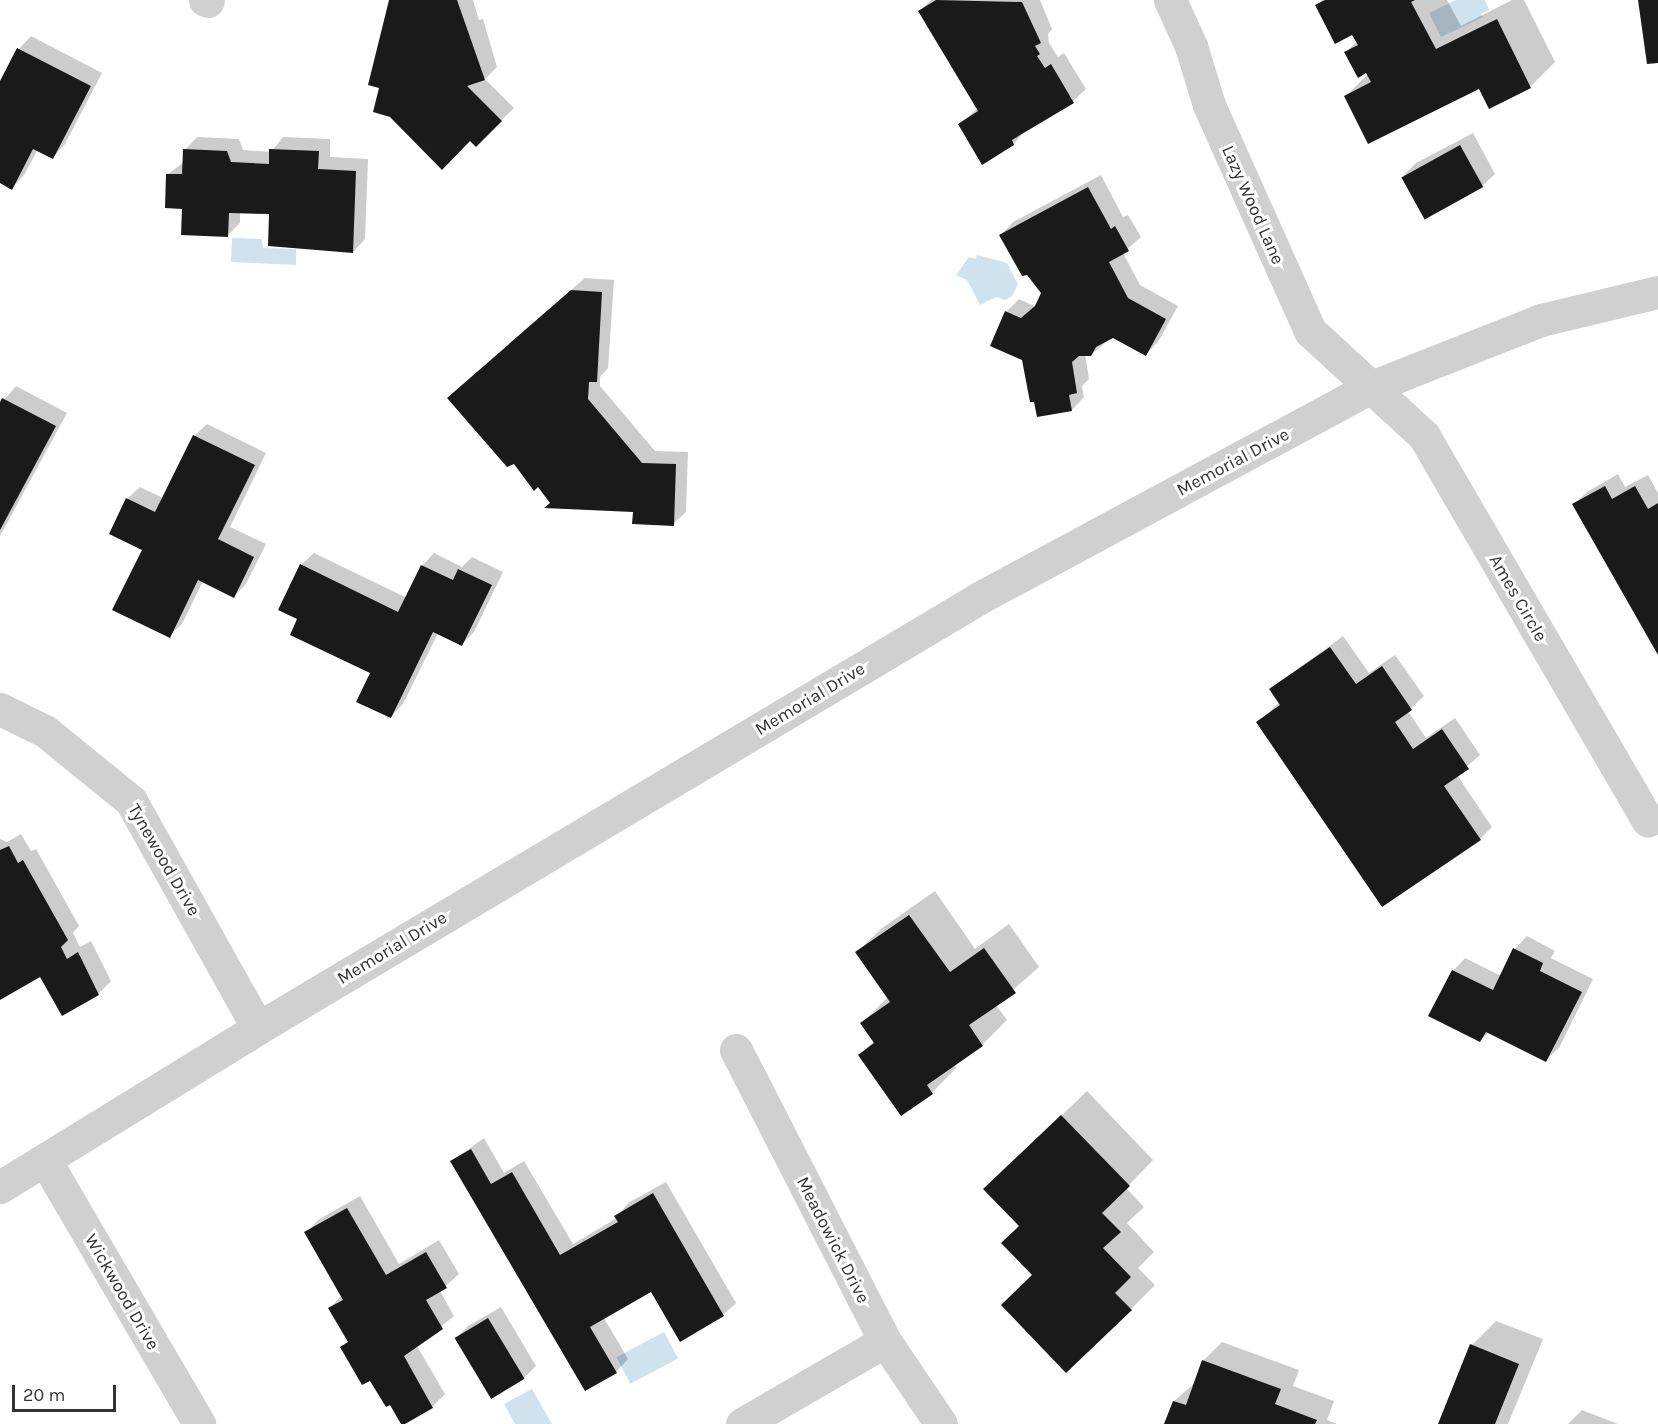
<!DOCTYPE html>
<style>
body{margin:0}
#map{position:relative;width:1658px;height:1424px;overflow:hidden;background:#fff;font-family:Karla,sans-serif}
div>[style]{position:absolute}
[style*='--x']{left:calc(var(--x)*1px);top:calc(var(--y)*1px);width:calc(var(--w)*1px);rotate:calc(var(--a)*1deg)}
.water>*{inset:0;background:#cfe2ee;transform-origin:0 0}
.shadow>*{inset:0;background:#0003}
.building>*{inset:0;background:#1a1a1a;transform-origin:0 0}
.minor>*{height:33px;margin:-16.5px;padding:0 16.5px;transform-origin:16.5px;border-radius:16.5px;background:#d0d0d0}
span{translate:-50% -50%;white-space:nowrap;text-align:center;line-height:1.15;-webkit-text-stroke:6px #fff;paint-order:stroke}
.street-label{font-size:18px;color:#333}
.scale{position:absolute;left:12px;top:1385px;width:104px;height:27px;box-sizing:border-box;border:3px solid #333;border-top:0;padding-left:8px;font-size:18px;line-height:21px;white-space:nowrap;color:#333;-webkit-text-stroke:4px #fff;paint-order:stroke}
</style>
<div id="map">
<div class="water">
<div style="clip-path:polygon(1456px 0,1485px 0,1489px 10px,1481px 14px,1483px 17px,1441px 37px,1429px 13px)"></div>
<div style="clip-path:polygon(232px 238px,262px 239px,263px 248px,296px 249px,296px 265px,231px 262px)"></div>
<div style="clip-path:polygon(977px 255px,1007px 263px,1018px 284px,1012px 296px,1005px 300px,996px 297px,980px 305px,967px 280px,956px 275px,969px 257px,976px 259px)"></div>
<div style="left:664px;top:1332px;width:30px;height:54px;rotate:62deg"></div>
<div style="clip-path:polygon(532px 1389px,552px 1424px,515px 1424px,504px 1404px)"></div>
</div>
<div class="shadow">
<div style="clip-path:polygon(391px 0,473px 0,479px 20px,483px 19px,497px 67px,485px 79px,514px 108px,476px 145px,380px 87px)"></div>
<div style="clip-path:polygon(931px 0,1040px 0,1052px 29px,1048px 34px,1049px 43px,1058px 57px,1064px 53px,1086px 89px,1073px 101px,1025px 130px,1014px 144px,960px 124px,978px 108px,920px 11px)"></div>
<div style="clip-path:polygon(1322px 0,1447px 0,1461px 26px,1512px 0,1524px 0,1555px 62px,1531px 86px,1490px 107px,1479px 87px,1346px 96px,1368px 74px,1346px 52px,1357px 41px,1353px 33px,1317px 5px)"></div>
<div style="clip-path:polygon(31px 36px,102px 73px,65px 144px,53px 157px,38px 149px,24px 175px,12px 188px,0 181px,0 85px,19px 49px)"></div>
<div style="clip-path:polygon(1473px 133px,1495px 174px,1482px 186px,1403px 176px,1416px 163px)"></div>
<div style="clip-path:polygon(197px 137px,239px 139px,243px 150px,271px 152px,283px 137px,330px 139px,330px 157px,368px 159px,365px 239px,353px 252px,271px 213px,240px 212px,240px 223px,228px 235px,184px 207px,168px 174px,184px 162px,185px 150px)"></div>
<div style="clip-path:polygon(1101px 175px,1123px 217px,1128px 215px,1141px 237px,1123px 253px,1140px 285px,1178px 306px,1158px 342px,1146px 354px,1113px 336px,1091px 355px,1085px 354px,1089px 379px,1082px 386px,1084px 397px,1072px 410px,1024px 359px,1006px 312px,1019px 299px,1034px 306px,1043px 293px,1001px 235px,1013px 222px)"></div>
<div style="clip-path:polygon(585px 278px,614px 280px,608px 368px,600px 377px,600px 386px,655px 451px,688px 452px,686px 512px,673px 524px,634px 511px,551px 502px,462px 386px)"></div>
<div style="clip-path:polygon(16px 386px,67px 413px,0 536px,0 405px)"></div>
<div style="clip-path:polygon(207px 424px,266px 453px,230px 527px,266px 544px,246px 584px,234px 596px,203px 581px,182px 624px,169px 636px,127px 499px,140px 487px,163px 498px,194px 436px)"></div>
<div style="clip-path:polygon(1618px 474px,1625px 487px,1648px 475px,1658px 493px,1658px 652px,1574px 504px,1587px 492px)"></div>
<div style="clip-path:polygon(314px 553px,407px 598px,422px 566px,434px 553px,462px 567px,472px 557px,503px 572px,474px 632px,462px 644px,438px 633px,403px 704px,391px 716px,372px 672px,299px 618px,301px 565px)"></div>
<div style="clip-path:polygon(1343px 636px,1369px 673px,1395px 655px,1424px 696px,1408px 711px,1426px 738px,1455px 718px,1480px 755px,1457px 775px,1492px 827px,1480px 839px,1258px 722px,1280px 702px,1271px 689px)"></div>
<div style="clip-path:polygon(21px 834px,31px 851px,36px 849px,79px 926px,73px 933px,80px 947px,91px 941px,111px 981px,98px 994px,63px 1014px,41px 975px,0 998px,0 839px,7px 842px)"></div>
<div style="clip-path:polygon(935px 891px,975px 949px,1009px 924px,1039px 967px,996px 1005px,1007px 1020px,982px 1045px,954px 1064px,956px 1068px,932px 1093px,860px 1055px,874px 1041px,862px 1023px,888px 997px,857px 952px,882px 928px)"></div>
<div style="clip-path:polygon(1527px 936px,1555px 951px,1551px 958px,1593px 979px,1559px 1048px,1546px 1060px,1489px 1032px,1480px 1041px,1453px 971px,1465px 958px,1501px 976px,1515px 949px)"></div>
<div style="clip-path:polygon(1087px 1091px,1153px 1160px,1126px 1188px,1144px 1207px,1127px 1223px,1154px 1252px,1138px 1268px,1155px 1285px,1131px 1309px,1034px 1275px,1020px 1226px,1010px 1165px)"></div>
<div style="clip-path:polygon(484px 1138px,504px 1173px,524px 1161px,573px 1244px,617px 1218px,628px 1203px,666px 1182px,736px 1303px,723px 1315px,652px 1290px,604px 1318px,628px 1359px,616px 1372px,452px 1161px)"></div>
<div style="clip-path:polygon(360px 1196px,399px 1264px,439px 1240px,459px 1274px,440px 1291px,454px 1316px,417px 1346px,445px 1394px,432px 1407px,403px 1424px,391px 1403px,342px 1348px,349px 1341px,330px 1308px,342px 1295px,306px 1233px,318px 1220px)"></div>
<div style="clip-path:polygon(501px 1307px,536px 1366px,524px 1378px,456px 1338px,468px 1326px)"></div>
<div style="clip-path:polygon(1496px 1321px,1543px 1339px,1508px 1424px,1440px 1424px,1472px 1345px)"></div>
<div style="clip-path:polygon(1222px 1342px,1299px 1370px,1293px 1386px,1334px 1401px,1327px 1420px,1337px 1424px,1166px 1424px,1174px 1401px,1195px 1383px,1203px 1361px)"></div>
<div style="clip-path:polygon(1582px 1410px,1618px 1424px,1568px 1424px)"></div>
</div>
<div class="building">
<div style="clip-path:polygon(389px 0,457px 0,485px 80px,467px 86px,502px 121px,476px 147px,470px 141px,442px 170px,390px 117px,373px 112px,379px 88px,368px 85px)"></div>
<div style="clip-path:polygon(936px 0,1022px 2px,1041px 43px,1035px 46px,1040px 54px,1037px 56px,1045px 68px,1051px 64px,1074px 103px,1012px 140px,1014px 145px,982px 165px,958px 124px,978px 111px,918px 11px)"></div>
<div style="clip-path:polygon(1325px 0,1415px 0,1411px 2px,1436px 49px,1497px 19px,1531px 88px,1489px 109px,1479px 89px,1368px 144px,1344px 96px,1371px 82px,1366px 73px,1358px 78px,1344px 52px,1358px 45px,1352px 35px,1335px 44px,1315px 5px)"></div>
<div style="clip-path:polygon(1638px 0,1658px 0,1658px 63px,1647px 64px)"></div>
<div style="clip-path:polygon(17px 48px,91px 86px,53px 159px,33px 149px,12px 190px,0 183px,0 81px)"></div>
<div style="left:1460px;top:145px;width:48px;height:67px;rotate:61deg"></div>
<div style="clip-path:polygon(183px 149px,227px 151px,231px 162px,269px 164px,269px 149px,319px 151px,318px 169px,356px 171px,353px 253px,268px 246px,269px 214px,229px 213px,228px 237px,181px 235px,182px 209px,165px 208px,166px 174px,182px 174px)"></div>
<div style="clip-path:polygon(1088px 187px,1111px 229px,1115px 226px,1129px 251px,1109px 262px,1128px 298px,1166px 319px,1146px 356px,1113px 338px,1096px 347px,1091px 356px,1079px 356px,1072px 362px,1077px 393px,1069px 395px,1072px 411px,1037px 417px,1034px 402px,1030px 402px,1022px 360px,990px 346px,1005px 311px,1021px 318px,1035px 306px,1041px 293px,1027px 275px,1022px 276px,999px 235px)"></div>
<div style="clip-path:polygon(571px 290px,602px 292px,597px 382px,589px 382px,588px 399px,642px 463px,676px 464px,674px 526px,632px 524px,633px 512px,544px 508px,550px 503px,538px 487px,534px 491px,514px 464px,507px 467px,447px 398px)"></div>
<div style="clip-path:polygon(2px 398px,56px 426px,0 530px,0 402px)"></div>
<div style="clip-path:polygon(193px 435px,255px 465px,218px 539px,254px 557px,234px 598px,198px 580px,170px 638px,112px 610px,142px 550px,109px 534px,126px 498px,155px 512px)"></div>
<div style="clip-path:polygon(1605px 486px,1612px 499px,1635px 486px,1648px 509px,1658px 503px,1658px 655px,1572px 504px)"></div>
<div style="clip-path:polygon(300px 564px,398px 612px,421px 565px,453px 580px,458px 569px,492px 585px,462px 646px,433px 632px,391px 718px,356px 702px,370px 673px,290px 635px,297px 619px,278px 610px)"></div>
<div style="clip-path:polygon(1330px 647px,1356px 684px,1382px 666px,1412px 710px,1395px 722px,1413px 749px,1442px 729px,1469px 769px,1444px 786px,1481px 840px,1382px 907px,1256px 722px,1280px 705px,1269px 689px)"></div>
<div style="clip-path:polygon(9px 846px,18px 863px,23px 860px,68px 940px,61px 947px,67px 959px,78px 952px,99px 995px,62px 1016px,40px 977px,0 1000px,0 850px)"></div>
<div style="clip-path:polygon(909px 915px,950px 972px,984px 948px,1016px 993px,969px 1025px,983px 1046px,927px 1085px,933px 1094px,901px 1116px,858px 1055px,874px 1043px,860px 1023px,890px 1002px,855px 952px)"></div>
<div style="clip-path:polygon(1513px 948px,1543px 963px,1540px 971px,1582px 992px,1546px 1062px,1486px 1032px,1480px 1042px,1428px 1016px,1452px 970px,1493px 990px)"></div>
<div style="clip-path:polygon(1061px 1115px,1130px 1186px,1102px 1213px,1121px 1232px,1103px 1248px,1131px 1277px,1115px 1293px,1132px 1310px,1066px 1373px,1001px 1305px,1032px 1275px,1001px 1243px,1019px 1226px,983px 1189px)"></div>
<div style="clip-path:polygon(471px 1149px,491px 1184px,512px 1172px,560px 1255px,618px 1222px,614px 1216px,653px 1193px,724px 1316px,680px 1342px,651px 1292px,590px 1327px,617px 1373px,585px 1391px,450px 1161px)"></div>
<div style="clip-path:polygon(347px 1208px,386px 1275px,426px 1252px,447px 1288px,426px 1300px,443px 1329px,404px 1356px,433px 1408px,405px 1424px,401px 1424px,390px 1405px,386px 1407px,370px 1381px,362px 1385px,340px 1347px,348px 1342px,328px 1308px,343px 1300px,304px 1232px)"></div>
<div style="left:488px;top:1318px;width:71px;height:39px;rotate:59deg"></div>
<div style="clip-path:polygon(1470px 1344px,1519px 1364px,1495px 1424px,1438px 1424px)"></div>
<div style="clip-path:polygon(1202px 1360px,1281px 1389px,1275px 1404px,1317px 1420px,1315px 1424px,1164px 1424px,1173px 1401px,1186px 1405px)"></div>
</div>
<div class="minor">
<div style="--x:205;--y:0;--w:3;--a:18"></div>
<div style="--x:1170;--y:0;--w:51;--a:65.5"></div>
<div style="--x:1191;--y:46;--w:62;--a:73"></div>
<div style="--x:1209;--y:105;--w:248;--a:65.9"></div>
<div style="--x:1310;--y:331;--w:155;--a:42.6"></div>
<div style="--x:1424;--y:436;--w:445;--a:59.8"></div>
<div style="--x:0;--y:709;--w:50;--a:26.1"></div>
<div style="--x:45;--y:731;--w:111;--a:39.1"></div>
<div style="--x:131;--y:801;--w:260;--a:60.8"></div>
<div style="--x:736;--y:1050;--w:327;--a:62.9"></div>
<div style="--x:885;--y:1341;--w:100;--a:56"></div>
<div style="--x:45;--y:1160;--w:306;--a:59.7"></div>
<div style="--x:0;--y:1187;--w:303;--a:-31.6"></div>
<div style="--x:258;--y:1028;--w:842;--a:-30.8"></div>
<div style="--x:981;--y:597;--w:443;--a:-28.3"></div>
<div style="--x:1371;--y:387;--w:183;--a:-21.5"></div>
<div style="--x:1541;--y:320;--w:120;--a:-13.5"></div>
<div style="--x:742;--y:1424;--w:165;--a:-30.1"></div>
</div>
<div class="street-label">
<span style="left:1253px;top:205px;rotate:66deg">Lazy Wood Lane</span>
<span style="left:1233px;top:462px;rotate:-28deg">Memorial Drive</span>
<span style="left:1518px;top:598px;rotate:60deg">Ames Circle</span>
<span style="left:810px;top:699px;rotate:-31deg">Memorial Drive</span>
<span style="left:164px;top:860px;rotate:60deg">Tynewood Drive</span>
<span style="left:392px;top:948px;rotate:-31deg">Memorial Drive</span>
<span style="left:833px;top:1240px;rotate:63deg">Meadowick Drive</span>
<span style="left:122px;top:1292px;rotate:60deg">Wickwood Drive</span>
</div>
<div class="scale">20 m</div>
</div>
